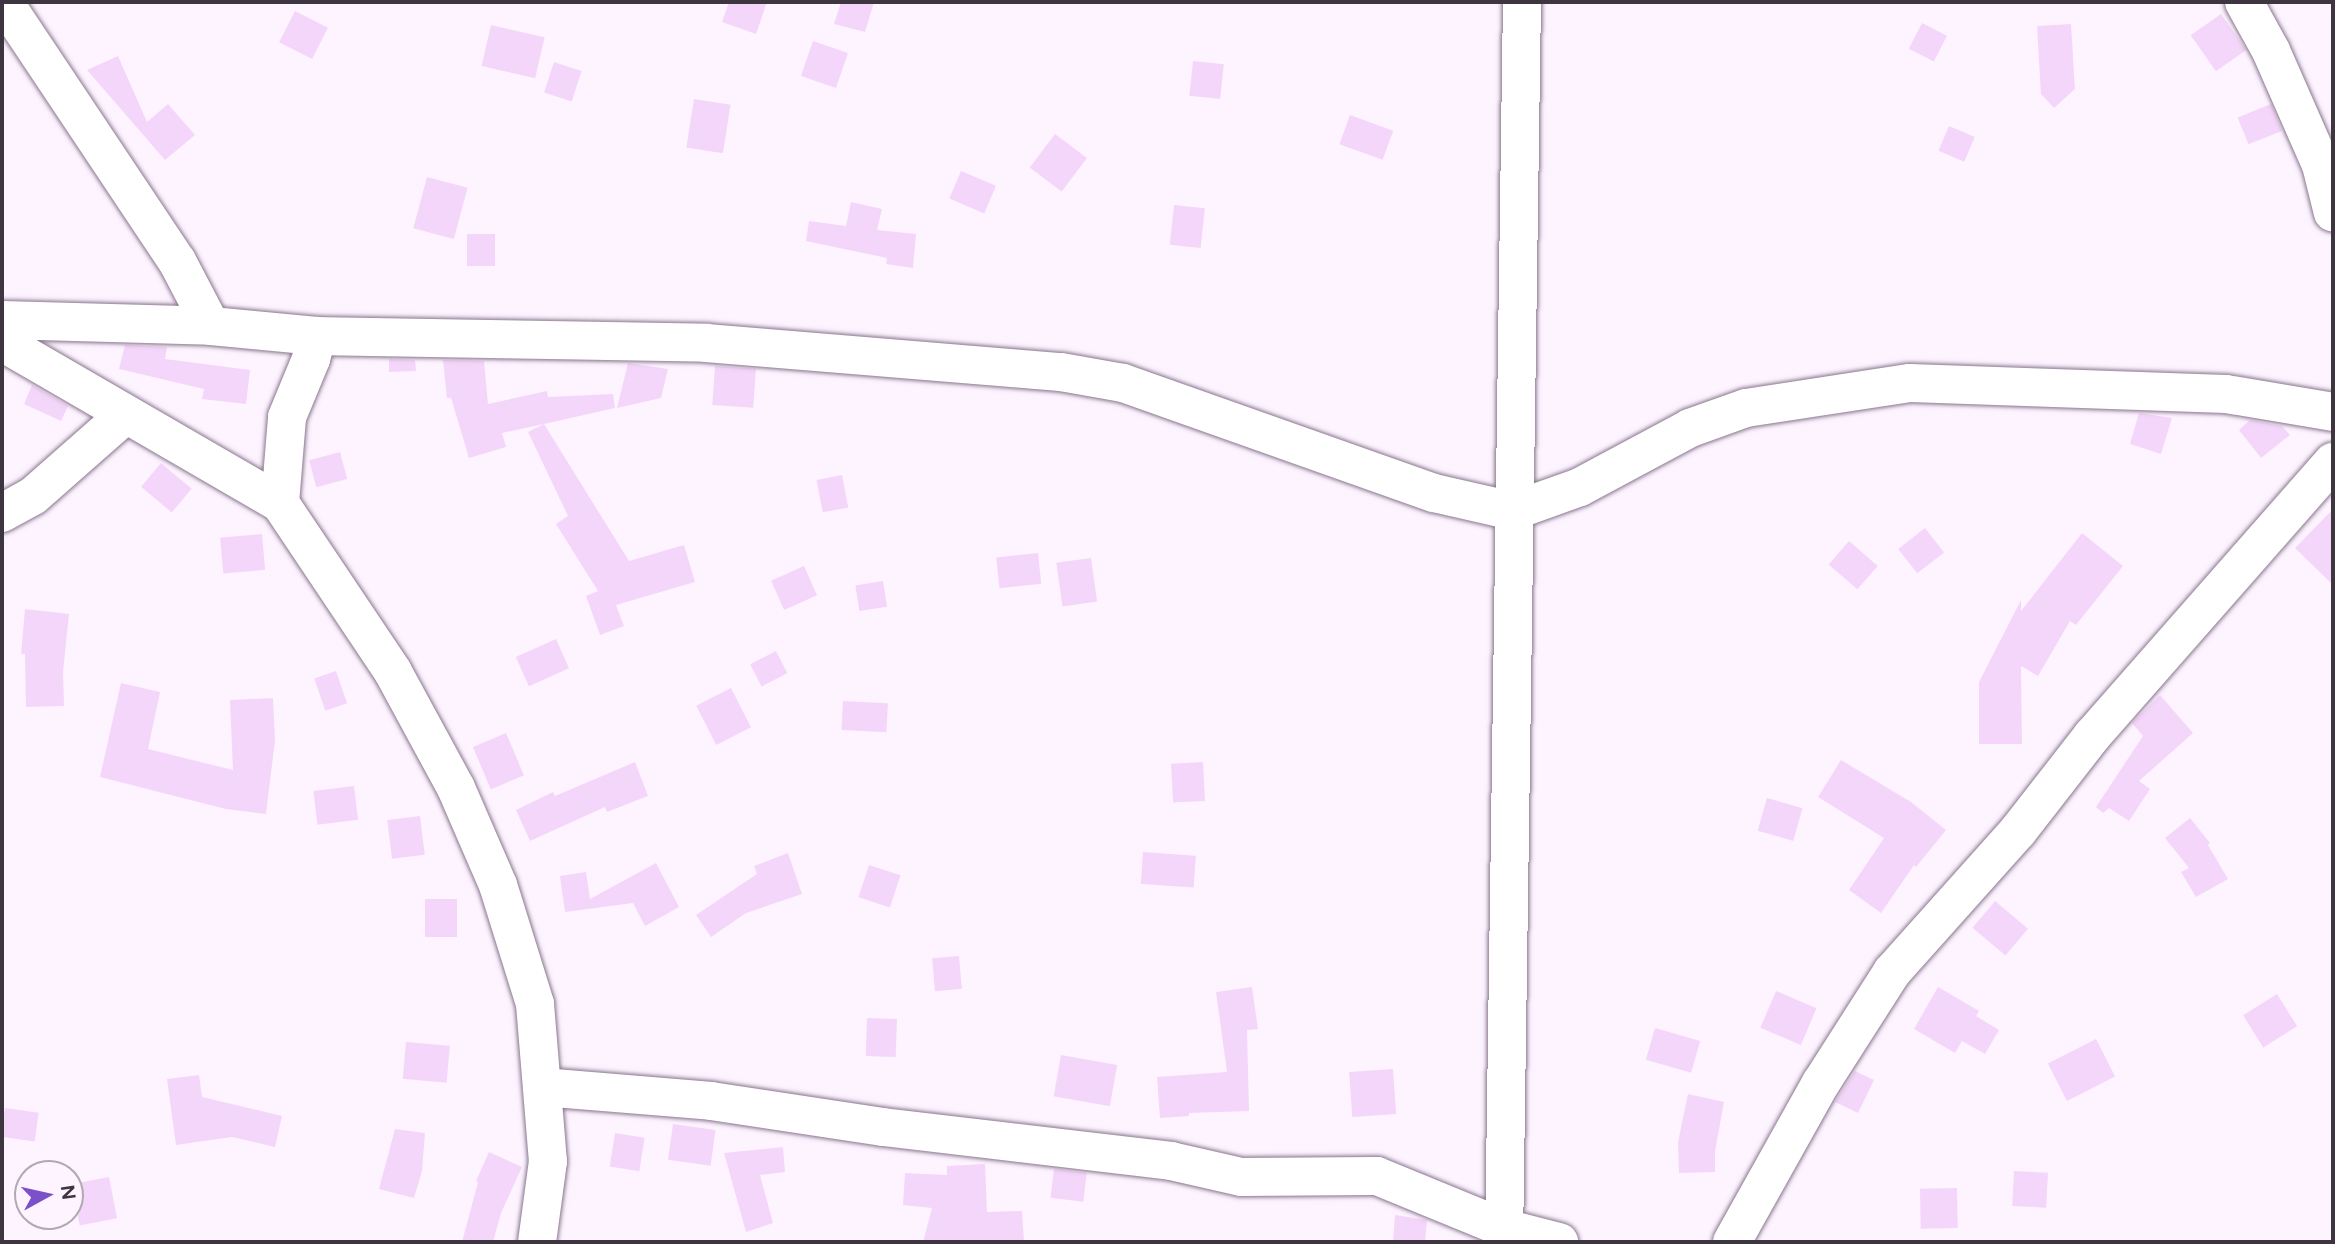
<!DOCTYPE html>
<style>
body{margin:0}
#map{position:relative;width:2335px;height:1244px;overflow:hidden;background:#fdf4ff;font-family:Figtree,sans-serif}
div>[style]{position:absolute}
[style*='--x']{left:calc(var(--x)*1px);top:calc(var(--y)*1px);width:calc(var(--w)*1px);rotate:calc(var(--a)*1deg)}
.building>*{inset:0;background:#f4d6fa;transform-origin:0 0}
.roads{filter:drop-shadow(0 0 2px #8a758e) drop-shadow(0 0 2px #8a758e)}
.minor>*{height:38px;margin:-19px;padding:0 19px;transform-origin:19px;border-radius:19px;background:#fff}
span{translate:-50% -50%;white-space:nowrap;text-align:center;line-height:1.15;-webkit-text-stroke:6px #fdf4ff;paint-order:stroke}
.frame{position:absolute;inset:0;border:4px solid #3d353f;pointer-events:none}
.north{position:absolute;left:14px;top:1160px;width:70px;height:70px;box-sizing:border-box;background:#fdf4ff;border:2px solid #b0a8b2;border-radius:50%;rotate:82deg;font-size:19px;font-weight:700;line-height:28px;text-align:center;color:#3d353f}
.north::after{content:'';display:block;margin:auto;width:24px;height:32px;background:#7c50c9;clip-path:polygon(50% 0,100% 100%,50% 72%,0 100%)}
</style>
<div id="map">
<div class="building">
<div style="clip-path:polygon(729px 2px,767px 2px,756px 34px,722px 22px)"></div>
<div style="clip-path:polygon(841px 2px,874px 2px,865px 32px,834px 24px)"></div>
<div style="left:295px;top:11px;width:37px;height:35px;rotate:27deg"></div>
<div style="left:2221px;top:14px;width:44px;height:37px;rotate:55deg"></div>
<div style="left:1922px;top:23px;width:28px;height:29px;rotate:27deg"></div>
<div style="clip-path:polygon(2071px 24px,2075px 89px,2054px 108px,2041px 94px,2037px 26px)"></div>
<div style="left:491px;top:25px;width:55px;height:42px;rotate:13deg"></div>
<div style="left:813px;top:41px;width:37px;height:37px;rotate:19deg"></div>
<div style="clip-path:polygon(118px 56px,147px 122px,168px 104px,195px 135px,165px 160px,87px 70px)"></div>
<div style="left:1193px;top:61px;width:31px;height:35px;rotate:6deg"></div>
<div style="left:554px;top:62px;width:29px;height:32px;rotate:18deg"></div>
<div style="left:694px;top:99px;width:37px;height:49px;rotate:9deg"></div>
<div style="left:2271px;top:104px;width:29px;height:36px;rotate:68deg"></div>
<div style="left:1350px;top:115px;width:46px;height:31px;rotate:20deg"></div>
<div style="left:1949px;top:126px;width:28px;height:27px;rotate:23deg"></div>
<div style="left:1055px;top:134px;width:40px;height:42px;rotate:37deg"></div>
<div style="left:961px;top:171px;width:38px;height:30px;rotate:23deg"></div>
<div style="left:427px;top:177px;width:42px;height:53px;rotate:15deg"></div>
<div style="clip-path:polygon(851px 202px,882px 209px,877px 230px,916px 234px,913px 268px,886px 264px,887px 258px,806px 241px,809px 221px,846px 226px)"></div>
<div style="left:1174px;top:205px;width:31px;height:40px;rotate:6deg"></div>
<div style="left:495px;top:234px;width:32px;height:28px;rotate:90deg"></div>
<div style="clip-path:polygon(125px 345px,167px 347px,165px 359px,250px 370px,246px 404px,202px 399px,204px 389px,119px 369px)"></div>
<div style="clip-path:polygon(389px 359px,415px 360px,416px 371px,389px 372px)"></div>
<div style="clip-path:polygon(443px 360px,484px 361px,488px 404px,547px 391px,548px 397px,613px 394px,615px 408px,544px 424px,629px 561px,684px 545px,695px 582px,616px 605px,624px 626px,600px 635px,586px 596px,598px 591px,556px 524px,568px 516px,528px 432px,544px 424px,502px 433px,506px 447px,469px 458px,451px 398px,447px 398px)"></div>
<div style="clip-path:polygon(628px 363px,668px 369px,661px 398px,617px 408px)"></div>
<div style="left:715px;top:366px;width:41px;height:39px;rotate:4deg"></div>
<div style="clip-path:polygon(32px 385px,68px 406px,61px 421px,24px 404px)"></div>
<div style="clip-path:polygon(2139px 413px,2172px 418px,2161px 454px,2130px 444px)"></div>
<div style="clip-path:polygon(2250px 420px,2282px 426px,2290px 435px,2261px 458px,2239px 430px)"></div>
<div style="left:340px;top:452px;width:28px;height:32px;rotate:75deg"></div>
<div style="left:161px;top:463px;width:40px;height:31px;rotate:40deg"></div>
<div style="left:842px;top:475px;width:33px;height:26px;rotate:79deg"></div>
<div style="clip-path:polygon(2333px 509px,2333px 585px,2295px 548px)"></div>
<div style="left:1925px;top:528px;width:31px;height:34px;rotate:52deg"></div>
<div style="clip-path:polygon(2082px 533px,2123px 566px,2076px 625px,2070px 621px,2038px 676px,2021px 666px,2022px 744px,1979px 744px,1979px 682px,2021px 600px,2021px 611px)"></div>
<div style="left:262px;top:534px;width:36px;height:42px;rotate:85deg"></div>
<div style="left:1849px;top:541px;width:38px;height:31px;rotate:41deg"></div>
<div style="left:1038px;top:553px;width:31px;height:42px;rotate:84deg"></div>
<div style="left:1091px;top:558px;width:44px;height:35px;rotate:82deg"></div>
<div style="left:804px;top:566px;width:32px;height:36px;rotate:66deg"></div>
<div style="left:883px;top:581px;width:26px;height:28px;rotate:81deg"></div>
<div style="clip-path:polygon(25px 609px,69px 614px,63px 672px,64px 706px,26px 707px,25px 654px,21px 654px)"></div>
<div style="left:556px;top:639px;width:32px;height:44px;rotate:66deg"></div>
<div style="left:776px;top:651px;width:25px;height:29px;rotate:63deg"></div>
<div style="left:336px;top:671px;width:34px;height:23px;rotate:71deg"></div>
<div style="clip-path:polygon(121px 683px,160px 692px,148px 749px,233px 770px,230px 700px,273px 698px,275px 740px,266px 814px,226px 809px,100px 777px)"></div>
<div style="left:731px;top:688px;width:44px;height:39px;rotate:63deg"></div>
<div style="clip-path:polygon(2160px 695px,2193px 733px,2139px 781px,2150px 789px,2129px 821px,2109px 808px,2103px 813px,2096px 807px,2143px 736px,2132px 723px)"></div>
<div style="left:843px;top:701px;width:45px;height:29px;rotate:3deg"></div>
<div style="left:506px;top:733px;width:46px;height:36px;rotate:67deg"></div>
<div style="clip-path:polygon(1841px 760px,1911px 802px,1946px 830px,1916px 867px,1914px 865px,1881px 913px,1849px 890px,1884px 838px,1818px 797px)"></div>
<div style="clip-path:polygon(635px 762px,648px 796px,607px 812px,605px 807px,530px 841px,516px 810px,553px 792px,555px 796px)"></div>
<div style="left:1203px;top:762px;width:39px;height:32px;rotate:87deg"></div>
<div style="left:354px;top:786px;width:34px;height:41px;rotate:83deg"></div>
<div style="left:1767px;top:798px;width:37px;height:34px;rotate:16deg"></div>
<div style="left:420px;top:816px;width:39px;height:33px;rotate:83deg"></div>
<div style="clip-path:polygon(2190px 818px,2210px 843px,2208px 845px,2228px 879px,2196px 897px,2181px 872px,2189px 868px,2165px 838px)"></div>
<div style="left:1143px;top:852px;width:53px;height:32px;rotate:4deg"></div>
<div style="clip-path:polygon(788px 853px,802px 894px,746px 913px,711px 937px,696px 915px,757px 874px,754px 866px)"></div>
<div style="clip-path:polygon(656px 863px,679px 907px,645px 926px,633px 903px,565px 912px,560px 876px,586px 872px,590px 899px)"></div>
<div style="left:869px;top:865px;width:33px;height:34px;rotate:18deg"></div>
<div style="left:425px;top:899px;width:32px;height:38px"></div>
<div style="left:1995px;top:901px;width:43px;height:35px;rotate:40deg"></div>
<div style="left:959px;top:956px;width:33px;height:27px;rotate:85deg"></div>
<div style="clip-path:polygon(1252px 987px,1258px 1029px,1247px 1030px,1249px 1111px,1189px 1113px,1189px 1116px,1160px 1118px,1157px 1077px,1227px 1072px,1216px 992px)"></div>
<div style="clip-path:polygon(1938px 987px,1979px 1011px,1976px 1016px,1999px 1030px,1985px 1054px,1962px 1041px,1955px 1053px,1914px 1029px)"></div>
<div style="left:1776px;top:991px;width:44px;height:40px;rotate:23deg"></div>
<div style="left:2277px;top:994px;width:38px;height:40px;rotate:58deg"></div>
<div style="left:867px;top:1018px;width:30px;height:38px;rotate:2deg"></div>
<div style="left:1655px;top:1028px;width:47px;height:33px;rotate:16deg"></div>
<div style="left:2096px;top:1039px;width:42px;height:54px;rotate:63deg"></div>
<div style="left:406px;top:1042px;width:44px;height:37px;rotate:5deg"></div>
<div style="left:1061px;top:1055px;width:57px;height:42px;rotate:10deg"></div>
<div style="left:1393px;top:1069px;width:45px;height:44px;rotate:86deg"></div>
<div style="clip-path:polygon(1855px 1071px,1874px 1080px,1858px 1113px,1835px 1102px)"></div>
<div style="clip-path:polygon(199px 1075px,202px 1097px,282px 1116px,275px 1147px,232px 1137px,176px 1145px,167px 1079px)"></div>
<div style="clip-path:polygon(1688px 1094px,1724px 1102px,1715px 1151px,1715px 1172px,1679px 1173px,1678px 1142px)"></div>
<div style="left:5px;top:1108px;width:34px;height:29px;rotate:8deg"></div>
<div style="left:673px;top:1124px;width:43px;height:36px;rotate:8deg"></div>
<div style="clip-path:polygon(395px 1129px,425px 1133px,422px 1171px,414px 1198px,379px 1189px)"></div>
<div style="left:615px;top:1133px;width:30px;height:34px;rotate:9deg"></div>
<div style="clip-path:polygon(783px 1147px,785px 1172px,760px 1175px,773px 1223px,746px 1232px,724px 1153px)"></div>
<div style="clip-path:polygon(489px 1152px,522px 1167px,501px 1213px,493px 1242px,462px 1242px,478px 1182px,476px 1181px)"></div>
<div style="clip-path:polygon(985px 1164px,987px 1212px,1022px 1211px,1024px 1242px,923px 1242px,932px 1208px,903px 1205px,905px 1173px,947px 1175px,947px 1166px)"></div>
<div style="left:1054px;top:1169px;width:33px;height:29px;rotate:7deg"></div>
<div style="left:2014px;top:1171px;width:34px;height:35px;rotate:3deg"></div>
<div style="left:109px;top:1177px;width:42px;height:38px;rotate:79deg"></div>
<div style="left:1957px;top:1188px;width:40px;height:37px;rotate:89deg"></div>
<div style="clip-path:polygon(1395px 1215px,1427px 1220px,1425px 1242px,1393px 1242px)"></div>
</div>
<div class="roads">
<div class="minor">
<div style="--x:4;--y:2;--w:311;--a:56.3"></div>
<div style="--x:177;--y:261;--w:73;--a:62.4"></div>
<div style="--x:2244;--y:2;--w:56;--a:61.1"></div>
<div style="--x:2271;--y:51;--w:124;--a:66.3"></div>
<div style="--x:2321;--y:165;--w:49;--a:76"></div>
<div style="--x:2;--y:320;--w:209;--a:1.6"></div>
<div style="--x:211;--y:326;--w:106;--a:5.4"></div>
<div style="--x:317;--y:336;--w:389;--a:1"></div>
<div style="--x:706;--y:343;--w:356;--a:4.7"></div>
<div style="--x:1061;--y:372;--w:63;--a:10.1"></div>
<div style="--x:1123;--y:383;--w:330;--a:19.5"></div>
<div style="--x:1434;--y:493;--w:81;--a:12.8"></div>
<div style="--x:1513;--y:511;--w:71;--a:-19.7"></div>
<div style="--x:1580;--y:487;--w:125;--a:-28.2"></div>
<div style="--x:1690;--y:428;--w:59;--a:-19.7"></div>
<div style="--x:1746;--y:408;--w:166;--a:-8.7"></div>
<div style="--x:1910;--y:383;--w:316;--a:2"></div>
<div style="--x:2226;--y:394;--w:109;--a:9.5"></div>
<div style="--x:2;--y:342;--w:321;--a:30.1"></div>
<div style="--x:280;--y:503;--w:203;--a:56.2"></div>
<div style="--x:393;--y:672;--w:132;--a:61.5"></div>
<div style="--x:456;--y:788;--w:106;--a:66.6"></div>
<div style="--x:498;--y:885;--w:125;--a:72.7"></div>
<div style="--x:535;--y:1004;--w:158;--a:85.3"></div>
<div style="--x:548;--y:1161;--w:82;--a:97.7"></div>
<div style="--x:280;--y:503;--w:86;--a:-85.3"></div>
<div style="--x:287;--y:417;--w:63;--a:-67.5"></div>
<div style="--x:311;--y:359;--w:24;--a:-75"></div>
<div style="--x:2;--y:513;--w:35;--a:-29"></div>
<div style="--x:33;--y:496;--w:123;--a:-41.4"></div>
<div style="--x:542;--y:1087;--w:170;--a:4.7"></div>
<div style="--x:711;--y:1101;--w:174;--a:8.6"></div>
<div style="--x:883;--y:1127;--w:290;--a:6.7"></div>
<div style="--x:1171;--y:1161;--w:72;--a:12.9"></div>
<div style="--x:1241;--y:1177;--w:136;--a:-0.4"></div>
<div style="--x:1377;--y:1176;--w:137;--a:22.3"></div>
<div style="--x:1504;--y:1228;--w:57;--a:14.3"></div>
<div style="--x:1504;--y:1242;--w:1240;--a:-89.17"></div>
<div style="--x:1732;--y:1242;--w:182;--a:-60.8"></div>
<div style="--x:1821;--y:1083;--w:132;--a:-57.4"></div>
<div style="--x:1892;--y:972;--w:189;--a:-48.2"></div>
<div style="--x:2018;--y:831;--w:120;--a:-52.1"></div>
<div style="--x:2092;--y:736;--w:365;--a:-48.7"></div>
</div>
</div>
<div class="frame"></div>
<div class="north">N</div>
</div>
